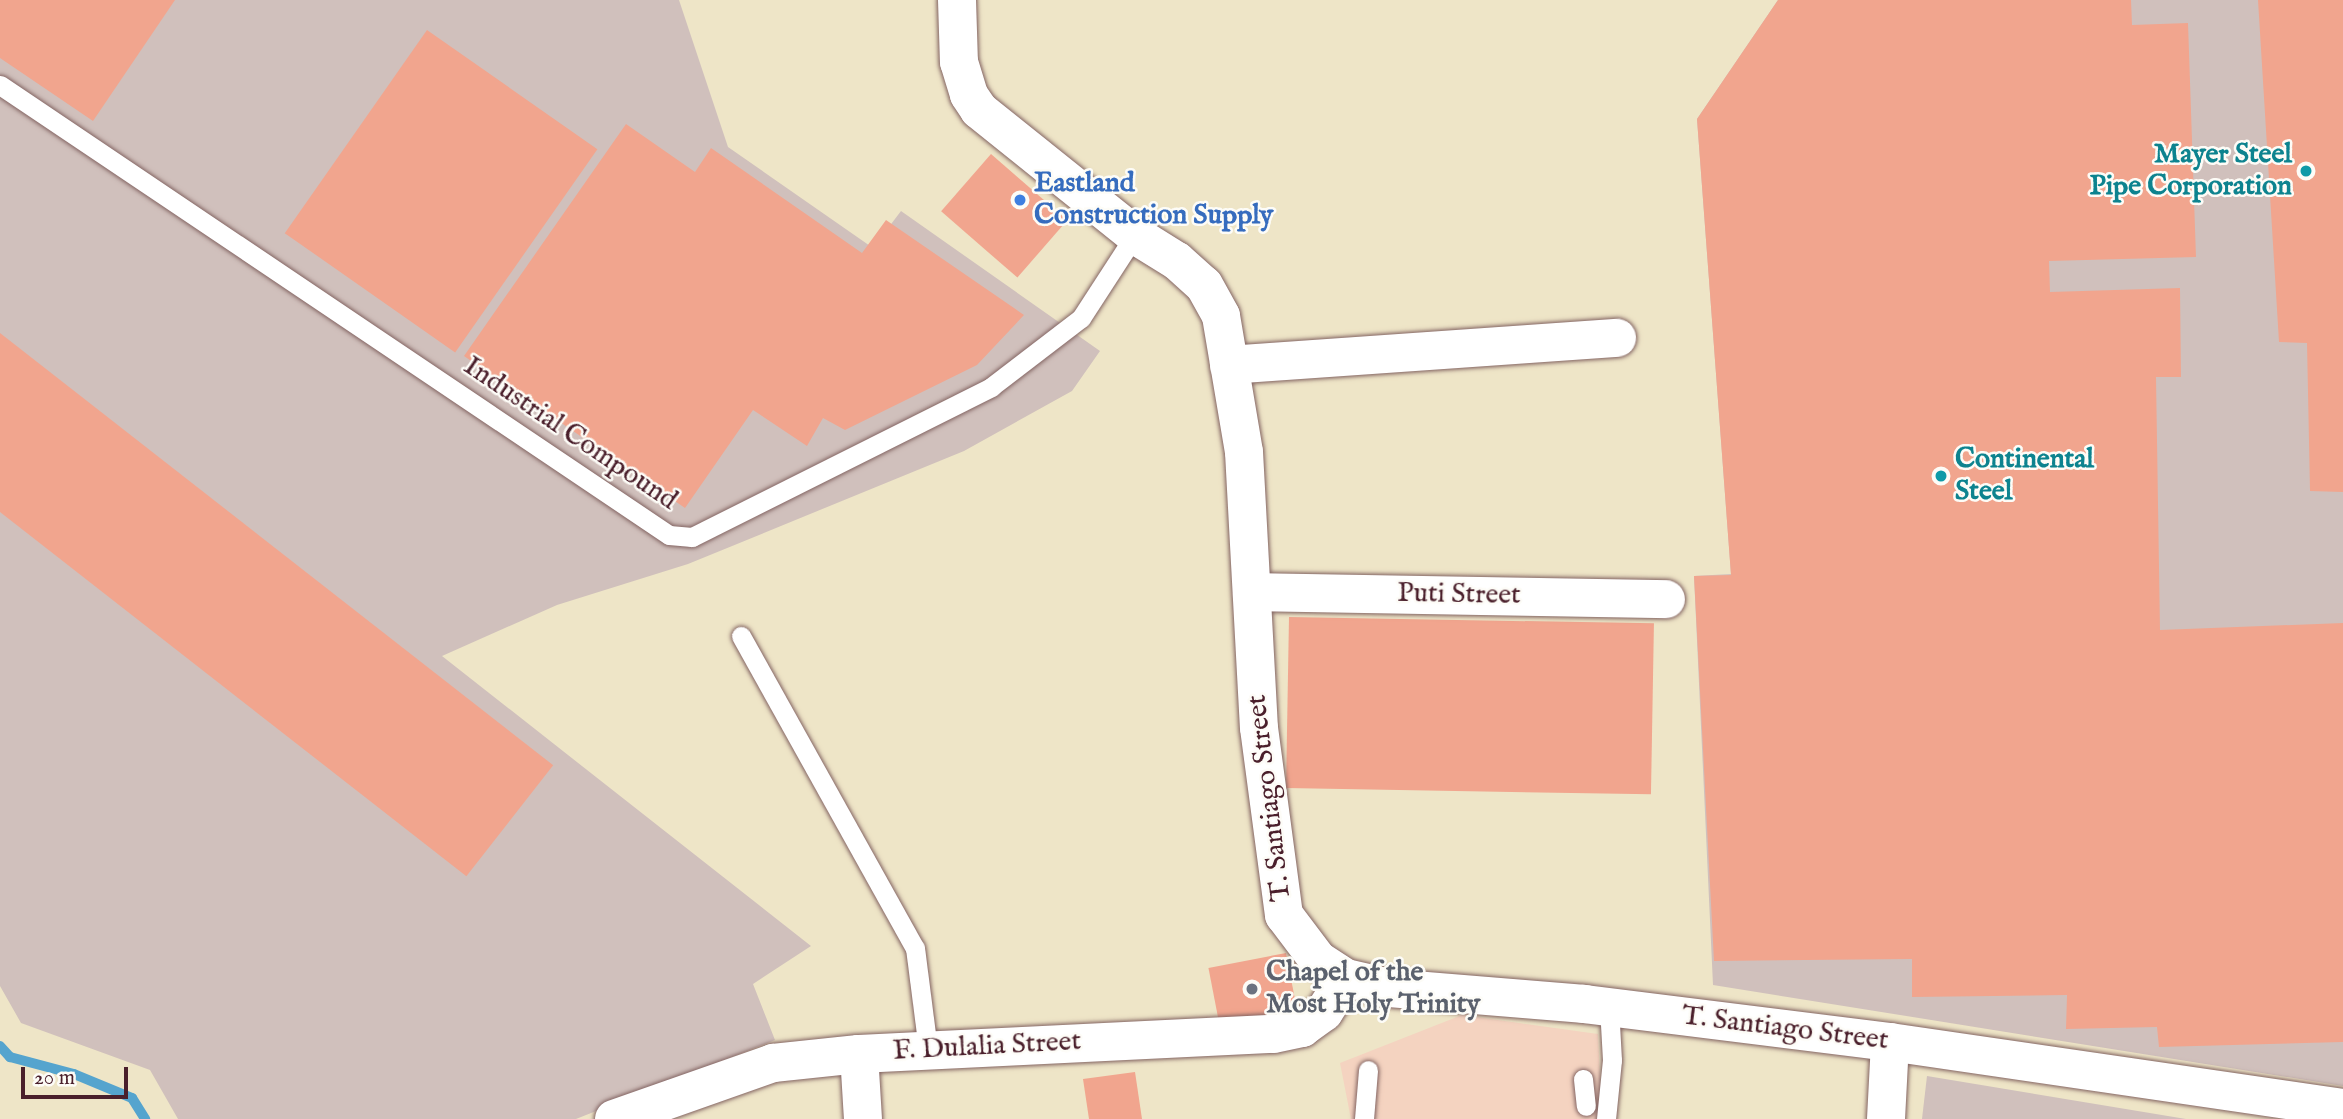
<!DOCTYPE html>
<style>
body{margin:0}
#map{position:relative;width:2343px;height:1119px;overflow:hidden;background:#eee5c7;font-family:"IM FELL English",serif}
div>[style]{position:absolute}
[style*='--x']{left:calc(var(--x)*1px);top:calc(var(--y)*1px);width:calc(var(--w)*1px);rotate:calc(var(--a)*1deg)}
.built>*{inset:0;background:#f4d3c0}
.industrial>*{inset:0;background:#d0c0bc}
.stream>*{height:10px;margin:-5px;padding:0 5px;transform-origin:5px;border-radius:5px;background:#55a4ce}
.building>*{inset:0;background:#f1a58e;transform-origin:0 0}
.roads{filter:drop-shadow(0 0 2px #836462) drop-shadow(0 0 2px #836462)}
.lane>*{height:19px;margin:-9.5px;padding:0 9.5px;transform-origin:9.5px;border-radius:9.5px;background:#fff}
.street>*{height:38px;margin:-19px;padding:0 19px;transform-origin:19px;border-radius:19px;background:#fff}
.secondary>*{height:38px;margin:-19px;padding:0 19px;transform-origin:19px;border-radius:19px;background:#fff}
.dots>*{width:19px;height:19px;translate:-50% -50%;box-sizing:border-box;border:4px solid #fdfcf7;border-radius:50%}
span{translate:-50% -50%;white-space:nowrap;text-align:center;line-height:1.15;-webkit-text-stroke:5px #fdfcf7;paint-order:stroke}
.culture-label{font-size:28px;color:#0d838f;font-weight:700}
.right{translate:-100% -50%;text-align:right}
.left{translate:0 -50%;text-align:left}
.shop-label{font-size:28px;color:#366cbe;font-weight:700}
.street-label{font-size:28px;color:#4a1f2b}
.worship-label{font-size:28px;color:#5b616d;font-weight:700}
.scale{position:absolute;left:21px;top:1067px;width:107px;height:32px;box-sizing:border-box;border:4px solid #4a1f2b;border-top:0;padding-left:9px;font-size:21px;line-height:24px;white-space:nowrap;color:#4a1f2b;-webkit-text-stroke:5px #fdfcf7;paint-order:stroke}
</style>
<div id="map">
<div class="built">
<div style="clip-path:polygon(1462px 1015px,1598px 1034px,1602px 1119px,1351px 1119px,1340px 1063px)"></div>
</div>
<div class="industrial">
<div style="clip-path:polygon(0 0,679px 0,728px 147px,873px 248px,901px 211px,1100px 351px,1072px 391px,964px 451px,688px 564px,557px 605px,442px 656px,811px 946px,753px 984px,775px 1040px,576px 1119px,178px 1119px,150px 1070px,21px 1023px,0 986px)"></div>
<div style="clip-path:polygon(1778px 0,2343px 0,2343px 1086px,1713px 985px,1694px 576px,1731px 574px,1697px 119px)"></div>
<div style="clip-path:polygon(1927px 1076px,2186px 1119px,1922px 1119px)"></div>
</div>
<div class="stream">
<div style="--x:0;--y:1046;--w:15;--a:48"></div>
<div style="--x:10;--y:1057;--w:66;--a:14.9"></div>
<div style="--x:74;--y:1074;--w:63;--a:22.5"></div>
<div style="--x:132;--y:1098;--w:25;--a:58"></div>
</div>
<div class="building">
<div style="clip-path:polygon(0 0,175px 0,93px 121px,0 58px)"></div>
<div style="clip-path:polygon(1778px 0,2131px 0,2132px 25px,2188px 23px,2196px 257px,2049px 261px,2050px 292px,2180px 288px,2181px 377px,2156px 377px,2160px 630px,2343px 623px,2343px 1042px,2159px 1047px,2157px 1027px,2066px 1029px,2067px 995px,1912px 997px,1912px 959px,1714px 961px,1694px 576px,1731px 575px,1697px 119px)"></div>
<div style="clip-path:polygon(2258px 0,2343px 0,2343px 492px,2310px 491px,2307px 343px,2279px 342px)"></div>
<div style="left:427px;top:30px;width:208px;height:248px;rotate:35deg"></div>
<div style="clip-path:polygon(626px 124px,695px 172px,711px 148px,862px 253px,886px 220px,1024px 315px,977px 365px,845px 430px,823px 418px,807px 446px,753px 410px,685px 508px,464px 356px)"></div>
<div style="left:991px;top:154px;width:101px;height:76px;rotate:41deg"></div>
<div style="left:0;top:333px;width:702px;height:141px;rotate:38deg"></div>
<div style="left:1289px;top:617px;width:365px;height:171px;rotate:1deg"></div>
<div style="left:1286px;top:953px;width:58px;height:79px;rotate:79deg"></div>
<div style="clip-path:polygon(1135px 1072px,1142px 1119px,1089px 1119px,1083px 1079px)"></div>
</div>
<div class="roads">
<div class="lane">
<div style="--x:0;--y:85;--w:806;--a:33.93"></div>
<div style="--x:669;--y:535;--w:23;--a:5"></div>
<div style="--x:692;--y:537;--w:335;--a:-26.6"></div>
<div style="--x:991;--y:387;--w:113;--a:-37.5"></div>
<div style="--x:1081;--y:318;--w:99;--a:-57"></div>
<div style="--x:741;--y:636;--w:357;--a:60.9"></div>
<div style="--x:915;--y:948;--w:103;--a:82.7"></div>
<div style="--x:1583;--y:1079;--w:27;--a:84"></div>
<div style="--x:1364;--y:1119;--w:49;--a:-85.3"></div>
<div style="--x:1606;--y:1119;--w:59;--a:-84.2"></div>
<div style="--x:1612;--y:1060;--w:53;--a:-93.2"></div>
</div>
<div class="street">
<div style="--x:1229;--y:365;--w:389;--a:-4"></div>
<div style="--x:1252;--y:592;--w:414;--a:1"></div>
<div style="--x:859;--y:1054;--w:65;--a:86.5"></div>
</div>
<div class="secondary">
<div style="--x:957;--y:0;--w:62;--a:88.2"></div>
<div style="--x:959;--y:62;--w:34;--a:73"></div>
<div style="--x:969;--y:95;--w:18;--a:56"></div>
<div style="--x:979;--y:110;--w:200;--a:38.7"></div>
<div style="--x:1135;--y:235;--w:49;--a:31.8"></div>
<div style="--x:1177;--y:261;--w:36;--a:42"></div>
<div style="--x:1204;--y:285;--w:35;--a:61"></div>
<div style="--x:1221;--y:316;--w:138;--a:80.4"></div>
<div style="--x:1244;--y:452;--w:276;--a:86.9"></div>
<div style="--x:1259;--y:728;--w:189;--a:82.4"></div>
<div style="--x:1284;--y:915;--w:56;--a:52.9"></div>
<div style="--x:1318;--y:960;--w:33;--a:33"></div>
<div style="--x:1346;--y:978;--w:45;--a:12.8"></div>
<div style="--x:1390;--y:988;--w:195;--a:4.7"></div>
<div style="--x:1584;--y:1004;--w:308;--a:7.1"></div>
<div style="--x:1890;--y:1042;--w:458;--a:8.3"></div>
<div style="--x:614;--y:1119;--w:169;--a:-19.4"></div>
<div style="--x:773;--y:1063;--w:86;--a:-6"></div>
<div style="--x:859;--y:1054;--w:415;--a:-2.8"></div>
<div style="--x:1274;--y:1034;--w:29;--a:-12"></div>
<div style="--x:1302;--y:1028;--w:27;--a:-36"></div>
<div style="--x:1324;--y:1012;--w:40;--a:-57.1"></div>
<div style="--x:1886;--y:1119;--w:77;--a:-87"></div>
</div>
</div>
<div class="dots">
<div style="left:2306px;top:171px;background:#0f9aa8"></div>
<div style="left:1020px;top:200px;background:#3f7fe0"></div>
<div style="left:1941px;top:476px;background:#0f9aa8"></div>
<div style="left:1252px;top:989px;background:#6b7280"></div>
</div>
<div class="culture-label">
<span class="right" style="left:2292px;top:171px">Mayer Steel<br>Pipe Corporation</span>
<span class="left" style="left:1955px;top:476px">Continental<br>Steel</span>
</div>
<div class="shop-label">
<span class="left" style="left:1034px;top:200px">Eastland<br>Construction Supply</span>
</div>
<div class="street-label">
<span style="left:570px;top:434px;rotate:34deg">Industrial Compound</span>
<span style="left:1459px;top:595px;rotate:1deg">Puti Street</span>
<span style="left:1270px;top:798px;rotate:-97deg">T. Santiago Street</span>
<span style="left:1785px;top:1029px;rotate:7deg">T. Santiago Street</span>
<span style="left:987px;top:1047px;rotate:-3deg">F. Dulalia Street</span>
</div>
<div class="worship-label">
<span class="left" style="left:1266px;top:989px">Chapel of the<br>Most Holy Trinity</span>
</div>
<div class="scale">20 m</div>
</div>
